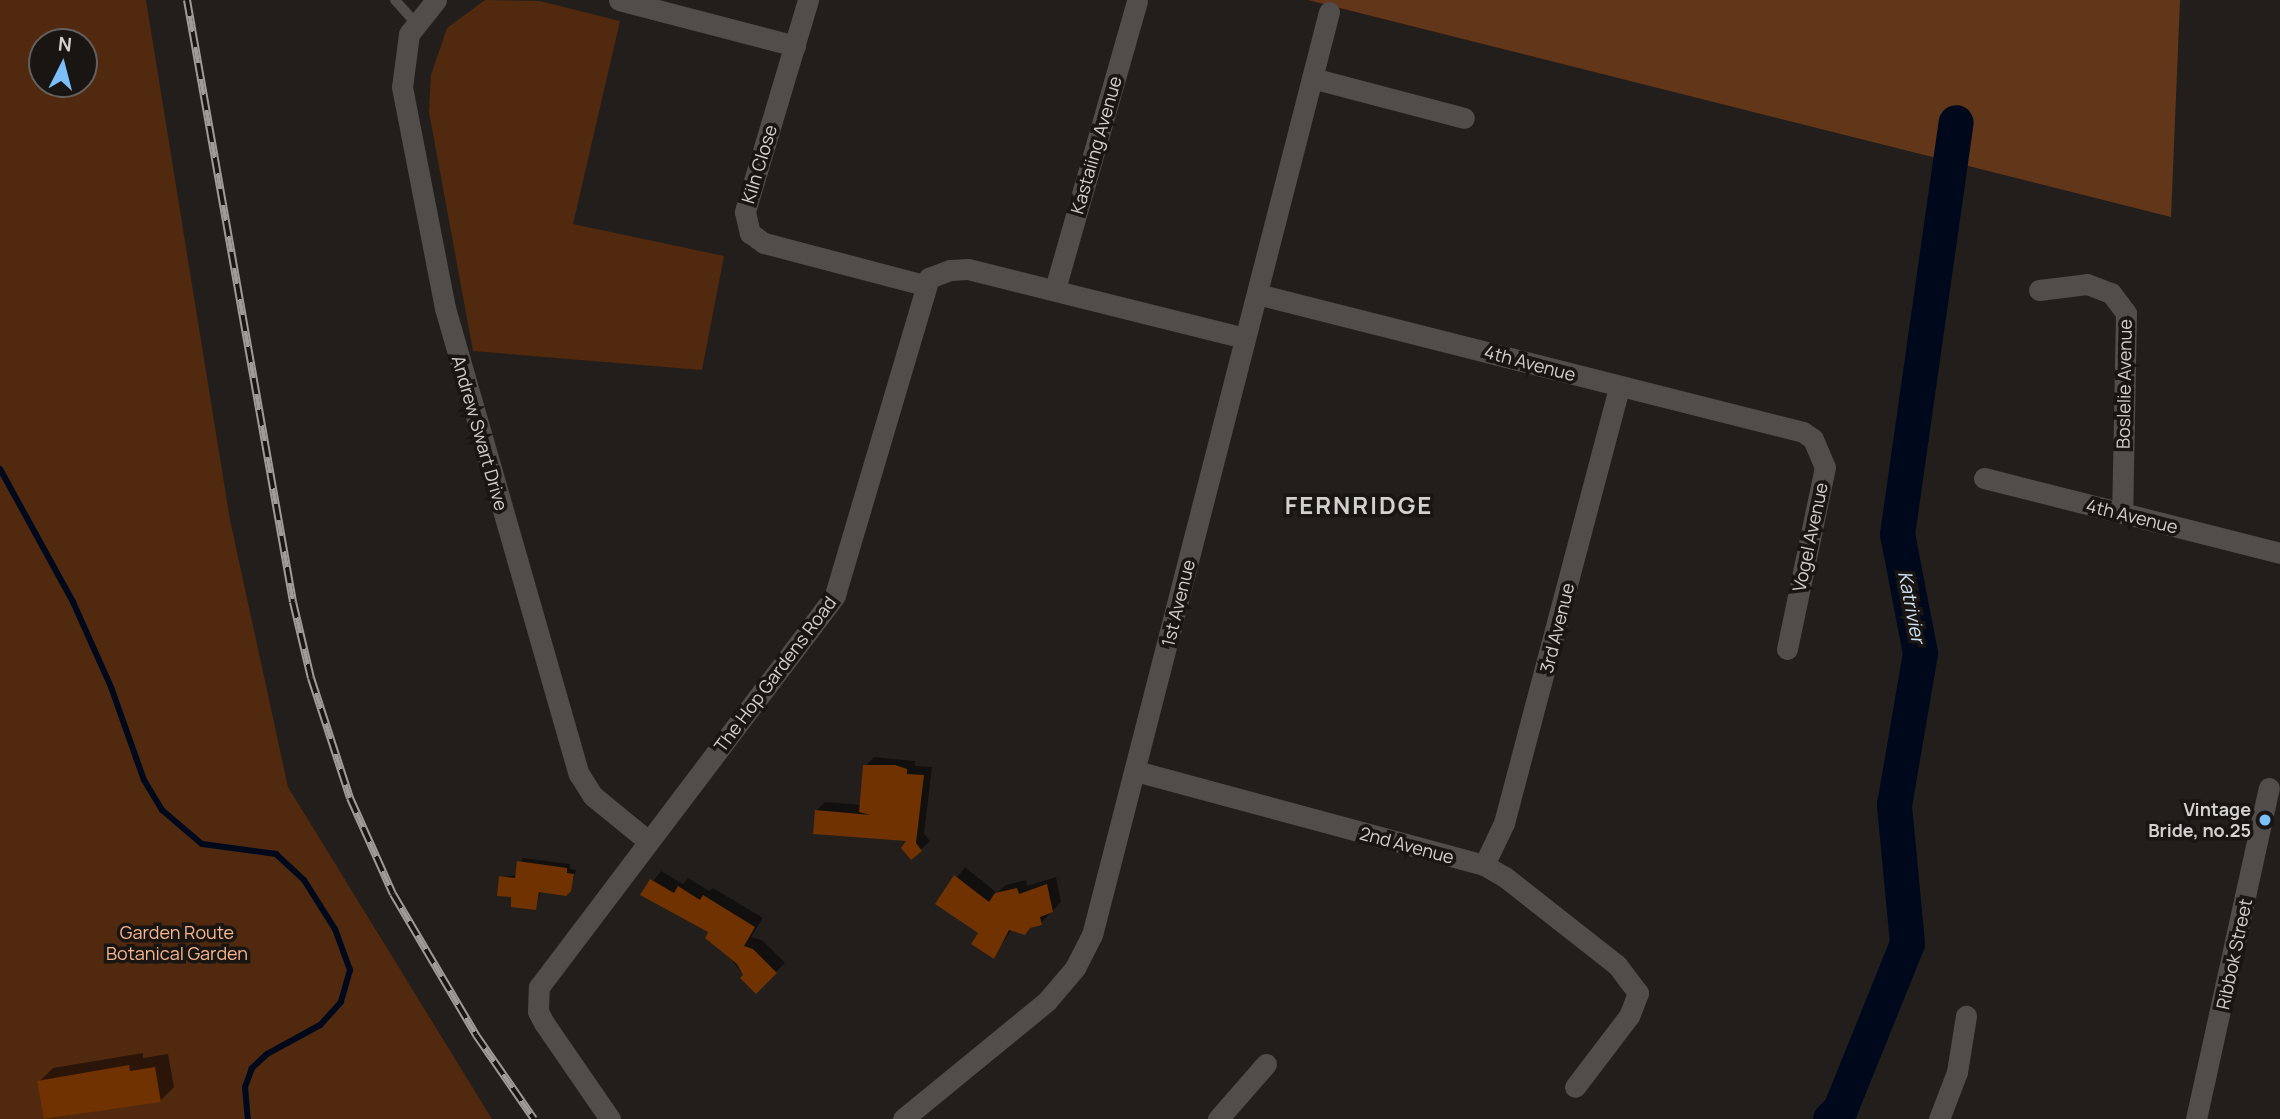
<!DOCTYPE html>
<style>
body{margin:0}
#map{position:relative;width:2280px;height:1119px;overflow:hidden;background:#221e1c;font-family:Manrope,sans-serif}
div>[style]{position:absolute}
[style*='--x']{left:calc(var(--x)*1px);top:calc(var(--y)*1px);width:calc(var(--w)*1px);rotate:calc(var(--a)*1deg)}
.green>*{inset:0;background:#50290f}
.forest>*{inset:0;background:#623618}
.shadow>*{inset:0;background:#0007}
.stream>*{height:6px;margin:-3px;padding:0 3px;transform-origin:3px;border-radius:3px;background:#00091b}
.river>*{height:35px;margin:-17.5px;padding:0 17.5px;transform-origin:17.5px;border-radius:17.5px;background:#00091b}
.building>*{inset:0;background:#6f3200}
.lane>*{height:10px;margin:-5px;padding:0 5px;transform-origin:5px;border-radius:5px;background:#514d4a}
.street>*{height:21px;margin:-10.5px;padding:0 10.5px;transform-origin:10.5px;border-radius:10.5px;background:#514d4a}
.rail>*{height:8px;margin-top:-4px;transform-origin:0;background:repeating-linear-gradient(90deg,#181513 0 16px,#9e9b99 0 32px);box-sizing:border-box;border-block:2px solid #9e9b99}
.dots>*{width:19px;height:19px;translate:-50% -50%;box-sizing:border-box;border:4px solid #181513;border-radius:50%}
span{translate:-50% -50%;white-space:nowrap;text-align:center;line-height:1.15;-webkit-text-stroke:7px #181513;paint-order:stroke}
.street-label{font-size:18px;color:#d3d1cf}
.poi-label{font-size:18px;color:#d3d1cf;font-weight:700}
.right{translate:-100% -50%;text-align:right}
.park-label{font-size:18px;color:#f9b68f}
.water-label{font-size:19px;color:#cfe2f3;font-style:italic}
.district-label{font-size:24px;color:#d3d1cf;font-weight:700;letter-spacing:2px}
.north{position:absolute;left:28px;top:28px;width:70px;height:70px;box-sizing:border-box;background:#181513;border:2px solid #63605e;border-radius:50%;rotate:6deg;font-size:19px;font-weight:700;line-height:28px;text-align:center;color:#d3d1cf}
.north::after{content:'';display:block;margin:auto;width:24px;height:32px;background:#7bbef8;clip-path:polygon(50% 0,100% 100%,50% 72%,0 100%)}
</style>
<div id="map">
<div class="green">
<div style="clip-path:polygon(evenodd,0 0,146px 0,230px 520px,288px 787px,492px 1119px,0 1119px,0 0,42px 42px,84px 42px,84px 84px,42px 84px,42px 42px)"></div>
<div style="clip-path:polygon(485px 0,540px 1px,620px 21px,573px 224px,724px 256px,702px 370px,473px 351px,429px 112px,431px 75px,447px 28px)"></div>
</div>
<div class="forest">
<div style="clip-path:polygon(1308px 0,2180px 0,2171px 217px)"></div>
</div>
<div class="shadow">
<div style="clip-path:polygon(874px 757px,915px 761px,915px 766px,932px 767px,924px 834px,930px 841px,911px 858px,909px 840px,816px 811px,825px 802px,862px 805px,865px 766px)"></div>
<div style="clip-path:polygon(523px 858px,570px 864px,570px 869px,576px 870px,570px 890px,541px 890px,536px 908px,513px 896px,501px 877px,517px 875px)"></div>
<div style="clip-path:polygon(965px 867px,997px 893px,1006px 885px,1026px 880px,1027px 886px,1056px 877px,1061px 902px,1041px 923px,1012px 929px,993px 957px,981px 932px,937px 904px)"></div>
<div style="clip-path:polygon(661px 871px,683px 884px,688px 878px,709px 891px,713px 888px,763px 918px,751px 937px,762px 940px,785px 963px,756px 992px,711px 932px,643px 894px)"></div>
<div style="clip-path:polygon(143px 1053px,143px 1058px,168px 1054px,174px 1087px,160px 1101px,45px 1119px,39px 1082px,53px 1068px)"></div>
</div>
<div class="stream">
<div style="--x:0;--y:469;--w:152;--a:61.2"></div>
<div style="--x:73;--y:602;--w:93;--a:65.9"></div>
<div style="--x:111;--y:687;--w:99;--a:70.5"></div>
<div style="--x:144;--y:780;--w:35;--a:59"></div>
<div style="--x:162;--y:810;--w:52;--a:40.4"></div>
<div style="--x:202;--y:844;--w:75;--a:7.7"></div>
<div style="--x:276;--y:854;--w:38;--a:43"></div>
<div style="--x:304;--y:880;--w:58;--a:57.7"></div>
<div style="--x:335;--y:929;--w:44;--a:69.9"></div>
<div style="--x:350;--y:970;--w:33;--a:106"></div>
<div style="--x:341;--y:1002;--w:31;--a:132"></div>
<div style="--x:320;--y:1025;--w:60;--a:151.3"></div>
<div style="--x:267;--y:1054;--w:21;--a:137"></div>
<div style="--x:252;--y:1068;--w:20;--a:110"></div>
<div style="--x:245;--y:1087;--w:32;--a:85"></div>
</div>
<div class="river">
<div style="--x:1830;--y:1119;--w:14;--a:-45"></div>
<div style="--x:1840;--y:1109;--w:179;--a:-68"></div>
<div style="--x:1907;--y:943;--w:139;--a:-95.4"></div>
<div style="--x:1894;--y:805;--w:154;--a:-80.3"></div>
<div style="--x:1920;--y:653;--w:121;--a:-100.9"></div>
<div style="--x:1897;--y:534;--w:416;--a:-81.9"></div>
</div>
<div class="building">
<div style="clip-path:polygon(863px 765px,895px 765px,907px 769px,907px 774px,924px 775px,916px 843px,922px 851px,911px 860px,901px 848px,906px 841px,813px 834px,815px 810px,871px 815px,859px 812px)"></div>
<div style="clip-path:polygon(517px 861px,567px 868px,567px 873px,574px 874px,571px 891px,566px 896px,539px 892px,536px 910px,511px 907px,511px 897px,497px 896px,499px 876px,515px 878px)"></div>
<div style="clip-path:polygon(954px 875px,989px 902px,995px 893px,1017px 888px,1019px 894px,1047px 884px,1053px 912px,1040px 917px,1042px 925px,1030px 928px,1025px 935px,1009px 930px,994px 959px,971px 944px,978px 933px,935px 904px)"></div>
<div style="clip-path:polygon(650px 879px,674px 893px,678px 886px,700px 900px,703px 895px,755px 927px,744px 946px,753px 949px,777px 973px,756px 994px,740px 978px,743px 975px,737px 964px,705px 938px,708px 932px,640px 895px)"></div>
<div style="clip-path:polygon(129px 1065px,130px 1071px,155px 1067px,161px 1102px,44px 1119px,37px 1081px)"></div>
</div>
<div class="lane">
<div style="--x:395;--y:0;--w:30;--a:48"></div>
</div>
<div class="street">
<div style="--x:436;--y:0;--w:43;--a:128.5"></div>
<div style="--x:409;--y:34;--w:53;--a:97.5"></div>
<div style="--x:402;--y:87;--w:225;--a:79"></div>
<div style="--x:445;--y:308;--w:485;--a:74"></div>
<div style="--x:579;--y:774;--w:26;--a:58"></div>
<div style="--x:593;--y:796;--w:71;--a:39.3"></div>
<div style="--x:619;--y:0;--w:182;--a:14.6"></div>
<div style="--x:808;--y:0;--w:221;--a:106.6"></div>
<div style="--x:745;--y:212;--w:22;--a:77"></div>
<div style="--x:750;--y:233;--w:17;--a:36"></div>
<div style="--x:764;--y:243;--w:165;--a:14.7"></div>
<div style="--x:1312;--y:78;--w:157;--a:14.7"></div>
<div style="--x:1055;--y:289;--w:299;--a:-74.1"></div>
<div style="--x:2039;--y:290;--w:48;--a:-7.1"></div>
<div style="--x:2087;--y:284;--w:26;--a:21"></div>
<div style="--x:2111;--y:293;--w:25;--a:53"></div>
<div style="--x:2126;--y:313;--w:200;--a:91.1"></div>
<div style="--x:1257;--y:294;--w:563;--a:14.18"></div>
<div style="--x:1803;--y:432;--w:12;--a:35"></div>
<div style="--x:1813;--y:439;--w:30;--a:67"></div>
<div style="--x:1825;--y:467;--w:186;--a:101.8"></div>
<div style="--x:1984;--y:478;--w:305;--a:14.2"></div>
<div style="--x:1136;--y:771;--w:360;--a:15.1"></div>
<div style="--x:1484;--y:865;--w:24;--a:30"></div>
<div style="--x:1505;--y:877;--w:142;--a:38.2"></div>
<div style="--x:1617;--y:965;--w:35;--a:53"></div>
<div style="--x:1638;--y:993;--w:25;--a:111"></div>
<div style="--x:1629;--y:1016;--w:89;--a:127.3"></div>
<div style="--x:1484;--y:865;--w:47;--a:-64.5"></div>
<div style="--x:1504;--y:823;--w:451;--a:-75.2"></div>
<div style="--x:610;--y:1119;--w:116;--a:-124.5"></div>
<div style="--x:544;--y:1023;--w:13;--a:-117"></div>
<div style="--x:538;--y:1011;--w:24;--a:-88"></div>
<div style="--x:539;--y:987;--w:491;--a:-52.9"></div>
<div style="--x:835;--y:595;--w:331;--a:-73.5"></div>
<div style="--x:929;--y:278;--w:22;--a:-21"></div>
<div style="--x:950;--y:270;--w:18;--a:-3"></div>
<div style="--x:968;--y:269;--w:285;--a:14"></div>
<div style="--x:903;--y:1119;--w:186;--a:-39.3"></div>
<div style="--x:1047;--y:1001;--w:43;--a:-49.7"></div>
<div style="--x:1075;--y:968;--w:37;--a:-63"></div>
<div style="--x:1092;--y:935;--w:953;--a:-75.6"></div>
<div style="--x:1218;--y:1119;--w:73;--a:-48.9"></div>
<div style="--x:1939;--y:1119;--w:50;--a:-69"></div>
<div style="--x:1957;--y:1072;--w:57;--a:-80.9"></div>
<div style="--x:2196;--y:1119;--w:339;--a:-77.6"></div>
</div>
<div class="rail">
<div style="--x:187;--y:0;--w:611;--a:80.01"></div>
<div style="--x:293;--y:602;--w:78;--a:76.7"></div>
<div style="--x:311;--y:678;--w:126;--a:72"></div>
<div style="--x:350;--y:798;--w:105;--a:65.9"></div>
<div style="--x:393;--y:894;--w:164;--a:59.5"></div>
<div style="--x:476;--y:1035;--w:102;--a:55.4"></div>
</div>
<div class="dots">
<div style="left:2265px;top:820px;background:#7bbef8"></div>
</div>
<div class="street-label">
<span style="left:1096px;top:145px;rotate:-74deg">Kastaiing Avenue</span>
<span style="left:759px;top:164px;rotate:-73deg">Kiln Close</span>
<span style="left:1530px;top:363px;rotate:15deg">4th Avenue</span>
<span style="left:2124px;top:384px;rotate:-89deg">Boslelie Avenue</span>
<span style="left:480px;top:433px;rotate:74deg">Andrew Swart Drive</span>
<span style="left:2132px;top:516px;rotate:14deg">4th Avenue</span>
<span style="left:1810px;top:537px;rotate:-78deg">Vogel Avenue</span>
<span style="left:1178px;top:603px;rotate:-76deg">1st Avenue</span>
<span style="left:1557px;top:628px;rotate:-76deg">3rd Avenue</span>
<span style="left:775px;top:674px;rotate:-53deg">The Hop Gardens Road</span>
<span style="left:1407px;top:845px;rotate:15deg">2nd Avenue</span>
<span style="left:2234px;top:954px;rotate:-78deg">Ribbok Street</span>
</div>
<div class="poi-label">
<span class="right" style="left:2251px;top:820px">Vintage<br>Bride, no.25</span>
</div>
<div class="park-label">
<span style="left:177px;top:943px">Garden Route<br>Botanical Garden</span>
</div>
<div class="water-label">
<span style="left:1911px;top:607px;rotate:79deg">Katrivier</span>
</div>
<div class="district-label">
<span style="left:1359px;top:505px">FERNRIDGE</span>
</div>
<div class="north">N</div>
</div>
